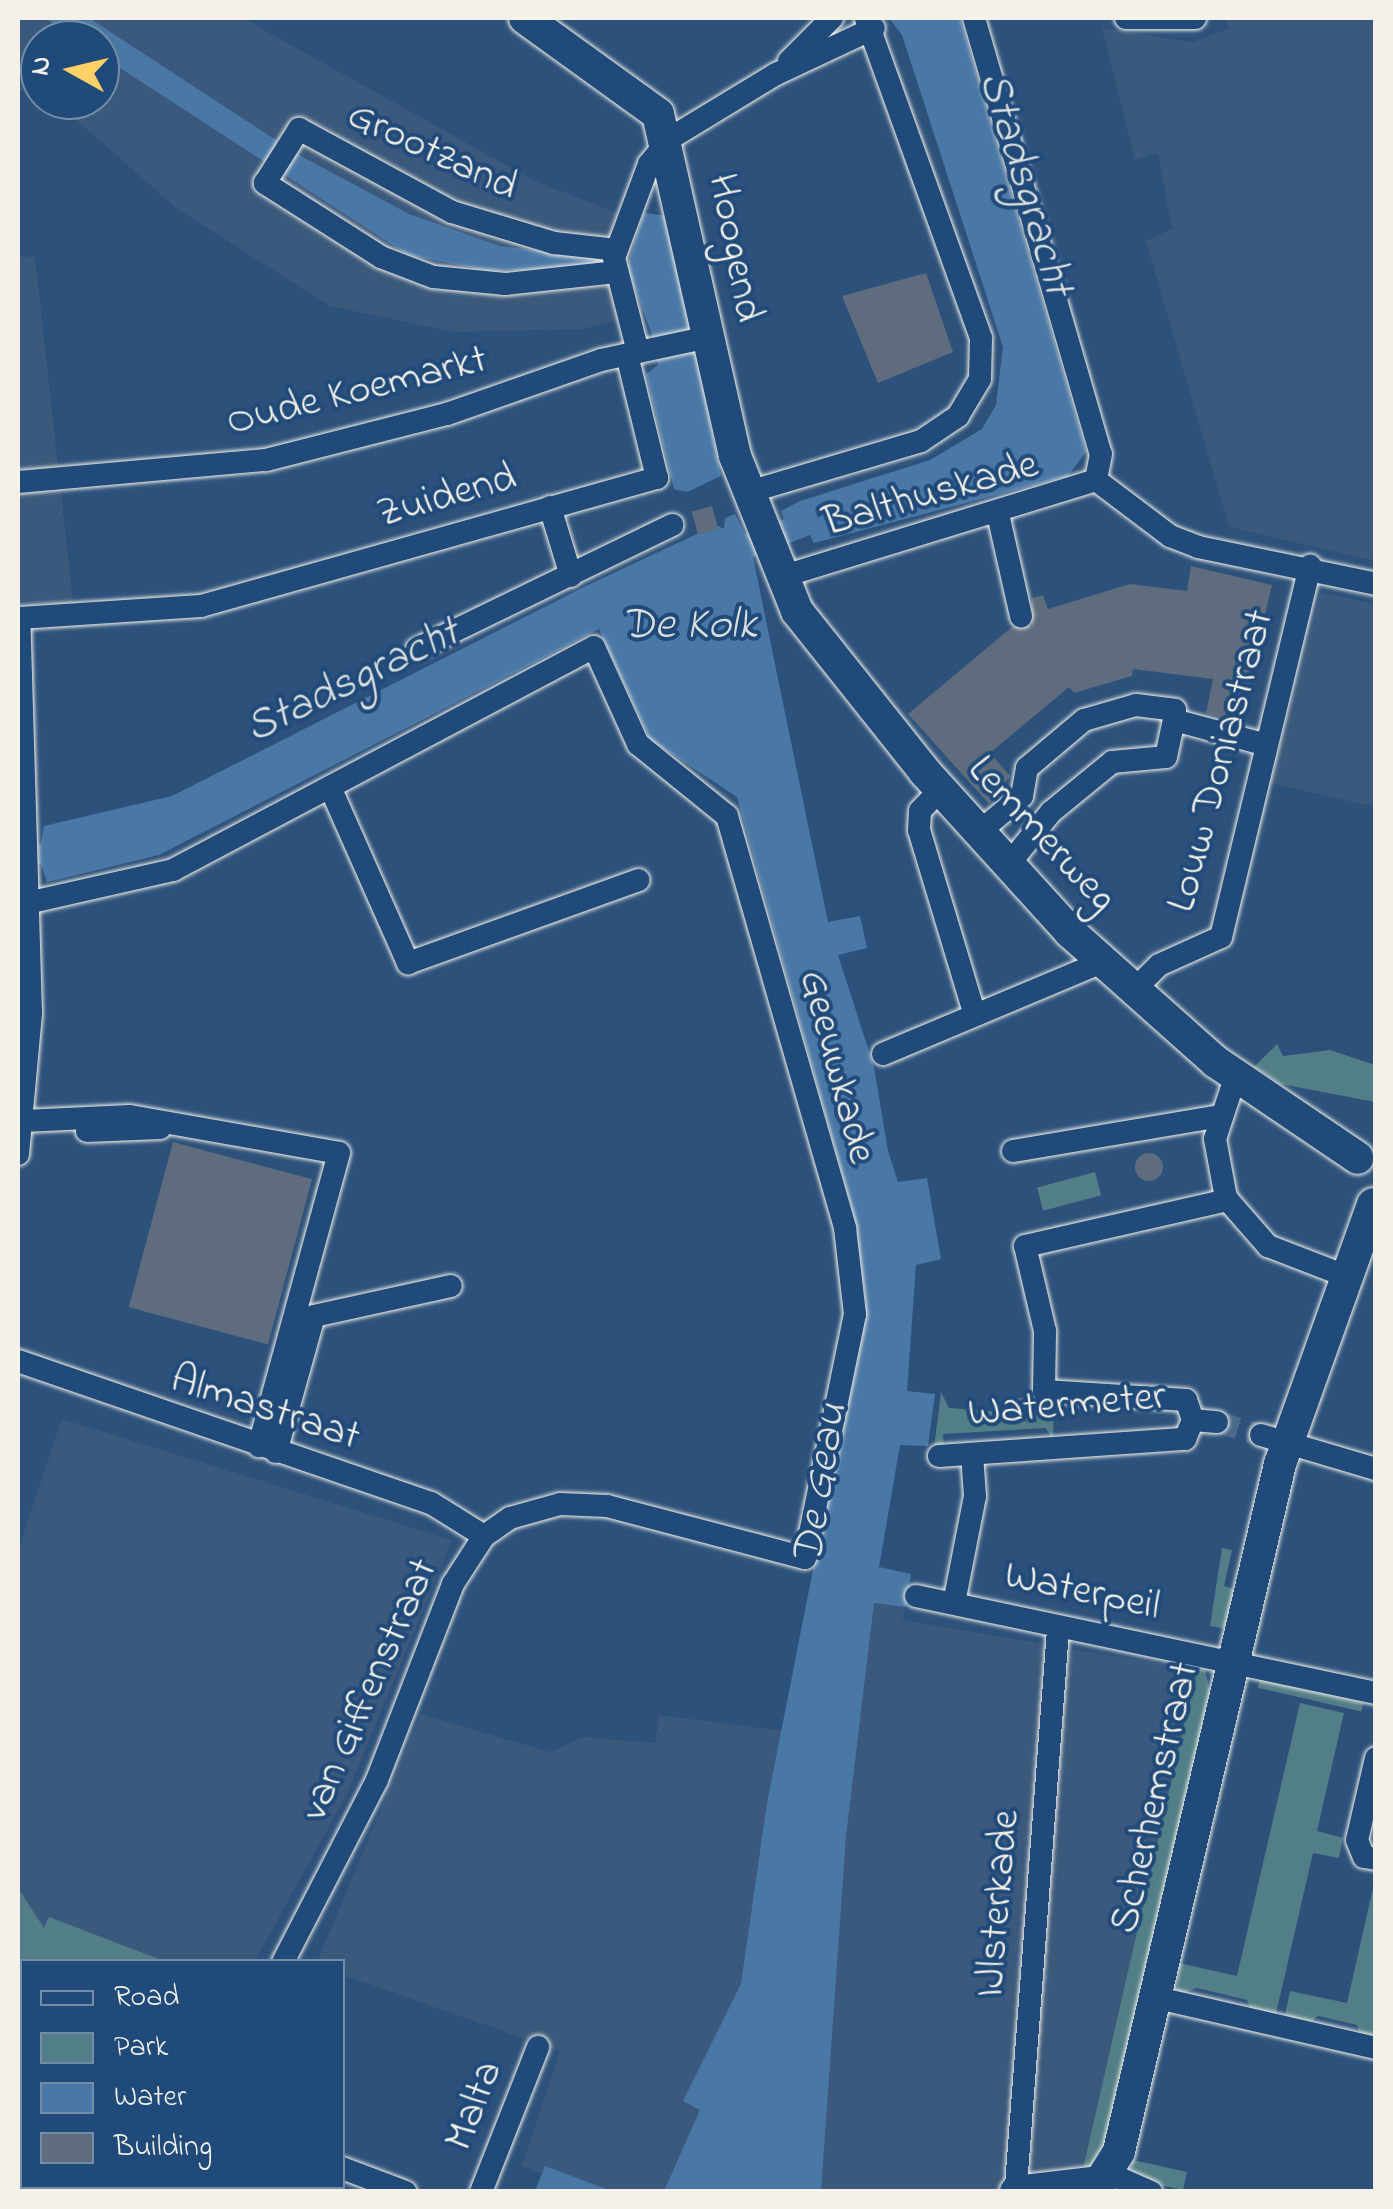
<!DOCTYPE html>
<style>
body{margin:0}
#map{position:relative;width:1393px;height:2209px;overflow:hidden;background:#2c517b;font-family:"Indie Flower",sans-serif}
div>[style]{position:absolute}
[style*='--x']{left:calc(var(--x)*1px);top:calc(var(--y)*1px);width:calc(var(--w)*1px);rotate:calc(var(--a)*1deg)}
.built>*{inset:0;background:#3b597c}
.green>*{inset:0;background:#517e87;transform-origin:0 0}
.water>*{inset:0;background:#4a78a6}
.building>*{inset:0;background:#5e6c7e;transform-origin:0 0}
.round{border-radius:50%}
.street-tunnel>*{height:22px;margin-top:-11px;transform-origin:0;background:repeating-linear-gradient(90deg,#4a698b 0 22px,transparent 0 33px)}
.roads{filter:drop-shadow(0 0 2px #f4f1e8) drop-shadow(0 0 2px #f4f1e8)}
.street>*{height:22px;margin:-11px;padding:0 11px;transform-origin:11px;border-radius:11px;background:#1f4a7a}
.secondary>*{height:32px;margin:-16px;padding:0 16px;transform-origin:16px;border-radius:16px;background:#1f4a7a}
span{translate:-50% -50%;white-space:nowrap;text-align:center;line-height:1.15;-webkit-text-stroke:8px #1f4a7a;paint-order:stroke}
.street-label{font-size:42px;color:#f4f1e8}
.water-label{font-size:45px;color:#dadfde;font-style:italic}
.frame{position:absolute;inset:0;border:20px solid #f4f1e8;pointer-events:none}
.legend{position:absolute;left:20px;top:1959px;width:325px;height:230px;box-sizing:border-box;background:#1f4a7a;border:2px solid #748da6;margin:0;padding:12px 18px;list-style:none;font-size:30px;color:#f4f1e8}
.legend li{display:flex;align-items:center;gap:20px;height:50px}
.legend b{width:50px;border:2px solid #748da6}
.north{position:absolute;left:20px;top:20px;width:100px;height:100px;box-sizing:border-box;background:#1f4a7a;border:2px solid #748da6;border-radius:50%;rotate:278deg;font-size:28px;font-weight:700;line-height:40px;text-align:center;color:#f4f1e8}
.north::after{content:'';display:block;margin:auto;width:35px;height:45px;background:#ffd166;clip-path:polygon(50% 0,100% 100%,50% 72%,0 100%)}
</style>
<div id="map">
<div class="built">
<div style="clip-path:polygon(18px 18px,243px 18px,533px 180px,648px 225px,648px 312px,582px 329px,454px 332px,330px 306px,176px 208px,54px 100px,100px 100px,100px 40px,40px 40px,40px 93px,18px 90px)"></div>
<div style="clip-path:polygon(1224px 18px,1375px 18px,1375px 561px,1229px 527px,1146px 241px,1172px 229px,1158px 153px,1135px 160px,1102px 28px,1192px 42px,1229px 29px)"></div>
<div style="clip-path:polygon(18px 257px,35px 257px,73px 603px,18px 603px)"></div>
<div style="clip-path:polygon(1321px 592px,1375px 604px,1375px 807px,1270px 783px)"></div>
<div style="clip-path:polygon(62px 1419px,452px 1540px,347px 1794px,255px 1961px,22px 1962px,18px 1992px,18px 1551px)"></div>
<div style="clip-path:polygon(867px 1595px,905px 1601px,903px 1620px,1201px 1671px,1095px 2158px,1078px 2173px,1002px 2172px,1000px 2191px,777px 2192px)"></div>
<div style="clip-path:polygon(421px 1714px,549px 1752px,584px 1737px,655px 1743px,659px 1715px,798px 1733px,768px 1917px,677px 2191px,589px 2191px,522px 2166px,560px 2051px,343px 1975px,342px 1962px,317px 1962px)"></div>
</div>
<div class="green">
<div style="clip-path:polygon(1277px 1044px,1283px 1056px,1330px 1050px,1375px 1065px,1375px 1102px,1281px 1084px,1254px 1067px)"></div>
<div style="left:1095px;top:1172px;width:24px;height:60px;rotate:75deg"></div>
<div style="clip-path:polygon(941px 1392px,949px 1408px,1015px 1413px,1017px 1398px,1035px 1398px,1036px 1411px,1048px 1411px,1054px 1399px,1053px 1441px,1046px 1428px,943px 1434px,944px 1448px,934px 1448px)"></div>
<div style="clip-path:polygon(1222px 1548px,1232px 1550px,1224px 1586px,1236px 1590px,1227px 1629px,1210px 1626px)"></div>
<div style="clip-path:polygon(1197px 1669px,1205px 1670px,1212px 1698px,1101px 2164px,1082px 2173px)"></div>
<div style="left:1260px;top:1679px;width:106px;height:9px;rotate:13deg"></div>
<div style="clip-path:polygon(1300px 1703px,1344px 1713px,1317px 1831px,1343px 1838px,1339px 1858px,1313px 1853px,1275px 2018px,1252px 2012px,1247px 2000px,1197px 1988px,1177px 1995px,1179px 1963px,1237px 1976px)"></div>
<div style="clip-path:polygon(1375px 1879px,1375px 2042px,1361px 2038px,1357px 2025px,1318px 2016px,1307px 2025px,1284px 2020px,1290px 1991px,1347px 2003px)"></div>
<div style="clip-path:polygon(18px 1888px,44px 1928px,49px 1917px,164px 1961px,22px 1962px,18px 2009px)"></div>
<div style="clip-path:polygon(1133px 2160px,1187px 2172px,1183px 2190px,1141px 2181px,1130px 2172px)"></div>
</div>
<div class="water">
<div style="clip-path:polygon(45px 18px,89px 18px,299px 155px,409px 214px,500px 246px,598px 258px,599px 267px,489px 271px,408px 255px,100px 55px,100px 40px,78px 40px)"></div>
<div style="clip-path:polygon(889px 18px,960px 18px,1086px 452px,1068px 476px,814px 543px,810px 535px,753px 557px,828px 922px,860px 916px,867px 948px,838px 955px,874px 1067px,888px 1151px,898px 1182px,927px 1178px,941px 1259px,916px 1265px,907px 1391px,935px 1394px,928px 1446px,900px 1445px,879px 1567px,911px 1574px,906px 1607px,874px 1603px,846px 1836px,821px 2191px,664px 2191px,700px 2110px,683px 2101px,741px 1984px,767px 1803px,866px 1301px,854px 1216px,737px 797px,651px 740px,599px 629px,159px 855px,47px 882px,41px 864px,18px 868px,18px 847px,41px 844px,44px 826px,172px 796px,588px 585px,716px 525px,724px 529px,725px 518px,735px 514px,745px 534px,784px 519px,781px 511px,800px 501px,930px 460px,982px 429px,996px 405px,1003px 347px,902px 35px)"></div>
<div style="clip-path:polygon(644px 213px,668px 216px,721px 476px,687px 492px,674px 489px,646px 374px,658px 365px,651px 332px,627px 266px)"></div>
<div style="clip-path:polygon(545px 2166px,611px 2191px,535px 2191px)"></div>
</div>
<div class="building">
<div style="clip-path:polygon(926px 273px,953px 352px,878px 383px,842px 296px)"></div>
<div style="left:712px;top:506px;width:24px;height:21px;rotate:75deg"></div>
<div style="clip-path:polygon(1191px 566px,1272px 585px,1240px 722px,1206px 713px,1213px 679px,1133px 669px,1132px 676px,1074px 693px,1069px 687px,990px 753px,1010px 776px,989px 804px,908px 714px,1012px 627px,1032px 626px,1032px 598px,1043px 595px,1048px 609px,1130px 584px,1187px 591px)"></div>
<div style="left:173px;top:1142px;width:144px;height:171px;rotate:15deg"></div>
<div class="round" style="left:1135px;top:1153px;width:28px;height:28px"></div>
</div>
<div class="street-tunnel">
<div style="--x:1217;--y:1422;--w:46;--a:16.5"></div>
</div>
<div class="roads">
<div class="street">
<div style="--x:974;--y:18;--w:454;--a:73.8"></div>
<div style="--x:1101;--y:454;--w:26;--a:101"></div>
<div style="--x:1126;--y:18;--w:69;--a:0"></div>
<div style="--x:789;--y:61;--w:61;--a:-45"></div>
<div style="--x:616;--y:272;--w:112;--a:173.8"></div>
<div style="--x:505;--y:284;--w:72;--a:-174.4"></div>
<div style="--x:433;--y:277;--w:56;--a:-159"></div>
<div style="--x:381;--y:257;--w:138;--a:-147.5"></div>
<div style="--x:265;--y:183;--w:64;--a:-57.8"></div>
<div style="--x:299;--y:129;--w:174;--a:28.5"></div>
<div style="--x:452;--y:212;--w:107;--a:16.9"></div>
<div style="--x:554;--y:243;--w:63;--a:6.3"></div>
<div style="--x:638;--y:352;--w:97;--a:-104.3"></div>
<div style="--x:614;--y:258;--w:100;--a:-69.6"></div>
<div style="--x:649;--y:164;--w:32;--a:-51"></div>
<div style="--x:669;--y:139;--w:125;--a:-31.3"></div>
<div style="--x:776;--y:74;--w:108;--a:-25.1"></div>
<div style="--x:1096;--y:480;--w:93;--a:37.1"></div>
<div style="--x:1170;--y:536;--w:30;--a:21"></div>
<div style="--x:1198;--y:547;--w:182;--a:11.7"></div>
<div style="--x:18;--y:482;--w:249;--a:-5.1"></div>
<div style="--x:266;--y:460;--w:187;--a:-14.3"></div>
<div style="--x:447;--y:414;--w:163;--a:-19.3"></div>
<div style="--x:601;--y:360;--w:109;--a:-12.1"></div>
<div style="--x:749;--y:492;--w:179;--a:-16.5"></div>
<div style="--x:921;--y:441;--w:45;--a:-34"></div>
<div style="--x:958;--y:416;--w:43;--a:-59.3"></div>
<div style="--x:980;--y:379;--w:41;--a:-88.6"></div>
<div style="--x:981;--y:338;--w:340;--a:-109.8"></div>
<div style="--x:550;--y:507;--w:72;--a:73.1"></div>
<div style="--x:998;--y:514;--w:105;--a:77.3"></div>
<div style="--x:784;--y:576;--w:326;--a:-17.1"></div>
<div style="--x:19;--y:618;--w:182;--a:-3.8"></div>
<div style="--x:201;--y:606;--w:474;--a:-15.7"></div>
<div style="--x:657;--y:478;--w:127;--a:-103.7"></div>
<div style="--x:417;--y:649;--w:284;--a:-25.9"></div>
<div style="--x:330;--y:787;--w:193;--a:66.1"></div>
<div style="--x:408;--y:963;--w:245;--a:-19.8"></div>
<div style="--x:941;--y:789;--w:30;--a:134"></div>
<div style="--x:920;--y:811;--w:19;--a:93"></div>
<div style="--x:919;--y:830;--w:193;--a:73.2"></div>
<div style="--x:979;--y:832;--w:56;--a:-39.9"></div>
<div style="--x:1022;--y:796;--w:28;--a:-80"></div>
<div style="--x:1027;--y:768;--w:75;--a:-40.1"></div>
<div style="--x:1084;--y:720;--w:54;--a:-16.1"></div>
<div style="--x:1136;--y:705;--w:39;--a:7"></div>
<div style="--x:1175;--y:710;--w:10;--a:96"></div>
<div style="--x:1009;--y:864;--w:67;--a:-51.1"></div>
<div style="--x:1051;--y:812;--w:79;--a:-39.3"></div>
<div style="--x:1112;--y:762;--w:54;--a:-5.3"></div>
<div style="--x:1166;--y:757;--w:38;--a:-78"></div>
<div style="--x:1174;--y:720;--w:92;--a:15.1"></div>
<div style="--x:18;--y:905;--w:159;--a:-12.7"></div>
<div style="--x:173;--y:870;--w:476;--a:-27.9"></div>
<div style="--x:594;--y:647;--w:107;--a:65.6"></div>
<div style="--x:638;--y:744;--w:114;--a:39"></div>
<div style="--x:727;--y:816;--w:429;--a:74"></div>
<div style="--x:845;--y:1228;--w:87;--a:83.4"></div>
<div style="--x:855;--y:1314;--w:249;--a:101.6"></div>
<div style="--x:805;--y:1558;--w:205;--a:-165.3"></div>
<div style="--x:607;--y:1506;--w:47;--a:-177.6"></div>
<div style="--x:560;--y:1504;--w:52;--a:164.4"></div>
<div style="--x:510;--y:1518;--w:32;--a:145"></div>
<div style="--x:484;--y:1536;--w:57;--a:122.9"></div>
<div style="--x:453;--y:1584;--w:210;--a:111.2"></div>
<div style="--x:377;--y:1780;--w:205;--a:117.3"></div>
<div style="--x:1134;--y:990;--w:35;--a:-45"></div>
<div style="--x:1159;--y:965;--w:68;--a:-24.3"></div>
<div style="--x:1221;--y:937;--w:382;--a:-76.5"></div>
<div style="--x:883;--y:1054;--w:238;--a:-22.8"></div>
<div style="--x:1236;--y:1075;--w:67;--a:108.2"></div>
<div style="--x:1215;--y:1139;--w:60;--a:79.4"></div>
<div style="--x:1226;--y:1198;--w:64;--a:48.8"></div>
<div style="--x:1268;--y:1246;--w:80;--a:21.1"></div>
<div style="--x:23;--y:1121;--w:107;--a:-2.7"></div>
<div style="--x:130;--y:1116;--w:212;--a:10"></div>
<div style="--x:339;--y:1153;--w:304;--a:105.3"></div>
<div style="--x:87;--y:1131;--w:73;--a:-2.4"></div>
<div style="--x:1013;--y:1151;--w:209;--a:-9.6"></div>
<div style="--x:18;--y:1154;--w:142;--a:-84.7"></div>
<div style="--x:31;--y:1013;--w:395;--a:-91.7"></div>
<div style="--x:18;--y:1361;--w:437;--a:19"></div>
<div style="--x:431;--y:1503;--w:62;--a:31.9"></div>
<div style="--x:1193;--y:1420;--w:21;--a:-109"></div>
<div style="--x:1186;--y:1400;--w:142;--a:-176.4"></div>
<div style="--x:1044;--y:1391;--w:60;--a:-89"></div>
<div style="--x:1045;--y:1331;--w:87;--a:-103.2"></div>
<div style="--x:1025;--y:1246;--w:208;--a:-12.8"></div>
<div style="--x:1261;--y:1435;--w:120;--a:16.5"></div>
<div style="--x:276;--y:1452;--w:141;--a:-74.4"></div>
<div style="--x:314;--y:1316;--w:140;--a:-12.4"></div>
<div style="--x:939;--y:1456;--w:247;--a:-4"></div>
<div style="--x:1185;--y:1439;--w:21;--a:-67"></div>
<div style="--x:1193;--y:1420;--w:24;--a:5"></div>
<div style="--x:916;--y:1596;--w:470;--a:11.9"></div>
<div style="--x:954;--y:1603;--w:109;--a:-78.9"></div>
<div style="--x:975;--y:1496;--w:42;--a:-94.1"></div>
<div style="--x:1376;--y:1758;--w:84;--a:103"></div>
<div style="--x:1357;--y:1840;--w:18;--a:68"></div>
<div style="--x:1364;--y:1857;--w:12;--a:9"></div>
<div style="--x:1153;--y:1997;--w:229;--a:12.9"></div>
<div style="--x:342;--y:2168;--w:68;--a:20.6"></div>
<div style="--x:1110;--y:2174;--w:45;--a:23.7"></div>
<div style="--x:1016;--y:2186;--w:558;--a:-85.68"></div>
<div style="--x:205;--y:2192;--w:6;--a:-81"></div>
<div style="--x:481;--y:2192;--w:156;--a:-68.5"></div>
</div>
<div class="secondary">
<div style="--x:525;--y:18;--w:164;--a:35.8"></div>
<div style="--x:658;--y:114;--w:351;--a:77.3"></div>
<div style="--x:735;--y:456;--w:167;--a:68.2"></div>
<div style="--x:797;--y:611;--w:206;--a:51.5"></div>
<div style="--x:925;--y:772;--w:216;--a:47.8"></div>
<div style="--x:1070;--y:932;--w:195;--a:41.7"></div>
<div style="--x:1216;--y:1062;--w:171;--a:34.1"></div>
<div style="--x:1016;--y:2192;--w:85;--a:-6.8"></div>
<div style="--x:1100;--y:2182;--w:36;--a:-58"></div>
<div style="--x:1119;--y:2151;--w:706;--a:-76.81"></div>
<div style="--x:1280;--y:1464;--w:276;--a:-70.3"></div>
</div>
</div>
<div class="street-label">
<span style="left:432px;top:152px;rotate:25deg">Grootzand</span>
<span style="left:734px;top:248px;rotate:79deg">Hoogend</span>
<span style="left:357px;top:392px;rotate:-14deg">Oude Koemarkt</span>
<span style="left:931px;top:495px;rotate:-16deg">Balthuskade</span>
<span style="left:447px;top:497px;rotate:-16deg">Zuidend</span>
<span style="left:1222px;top:761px;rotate:-75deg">Louw Doniastraat</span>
<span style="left:1041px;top:835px;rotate:47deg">Lemmerweg</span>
<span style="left:836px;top:1067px;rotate:75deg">Geeuwkade</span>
<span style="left:1067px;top:1406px;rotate:-5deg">Watermeter</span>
<span style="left:265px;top:1409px;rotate:18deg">Almastraat</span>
<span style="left:1082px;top:1592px;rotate:12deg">Waterpeil</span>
<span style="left:370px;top:1690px;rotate:-66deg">van Giffenstraat</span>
<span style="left:1156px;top:1798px;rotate:-77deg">Scherhemstraat</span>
<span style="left:999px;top:1904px;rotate:-85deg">IJlsterkade</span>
<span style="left:475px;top:2106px;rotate:-69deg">Malta</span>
</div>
<div class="water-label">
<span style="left:1024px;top:184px;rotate:73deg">Stadsgracht</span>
<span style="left:689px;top:627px">De Kolk</span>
<span style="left:353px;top:682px;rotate:-26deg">Stadsgracht</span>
<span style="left:822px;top:1484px;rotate:-81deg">De Geau</span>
</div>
<div class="frame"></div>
<ul class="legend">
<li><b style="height:12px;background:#1f4a7a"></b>Road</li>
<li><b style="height:28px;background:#517e87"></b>Park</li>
<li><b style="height:28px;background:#4a78a6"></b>Water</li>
<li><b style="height:28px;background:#5e6c7e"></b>Building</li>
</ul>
<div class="north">N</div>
</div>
